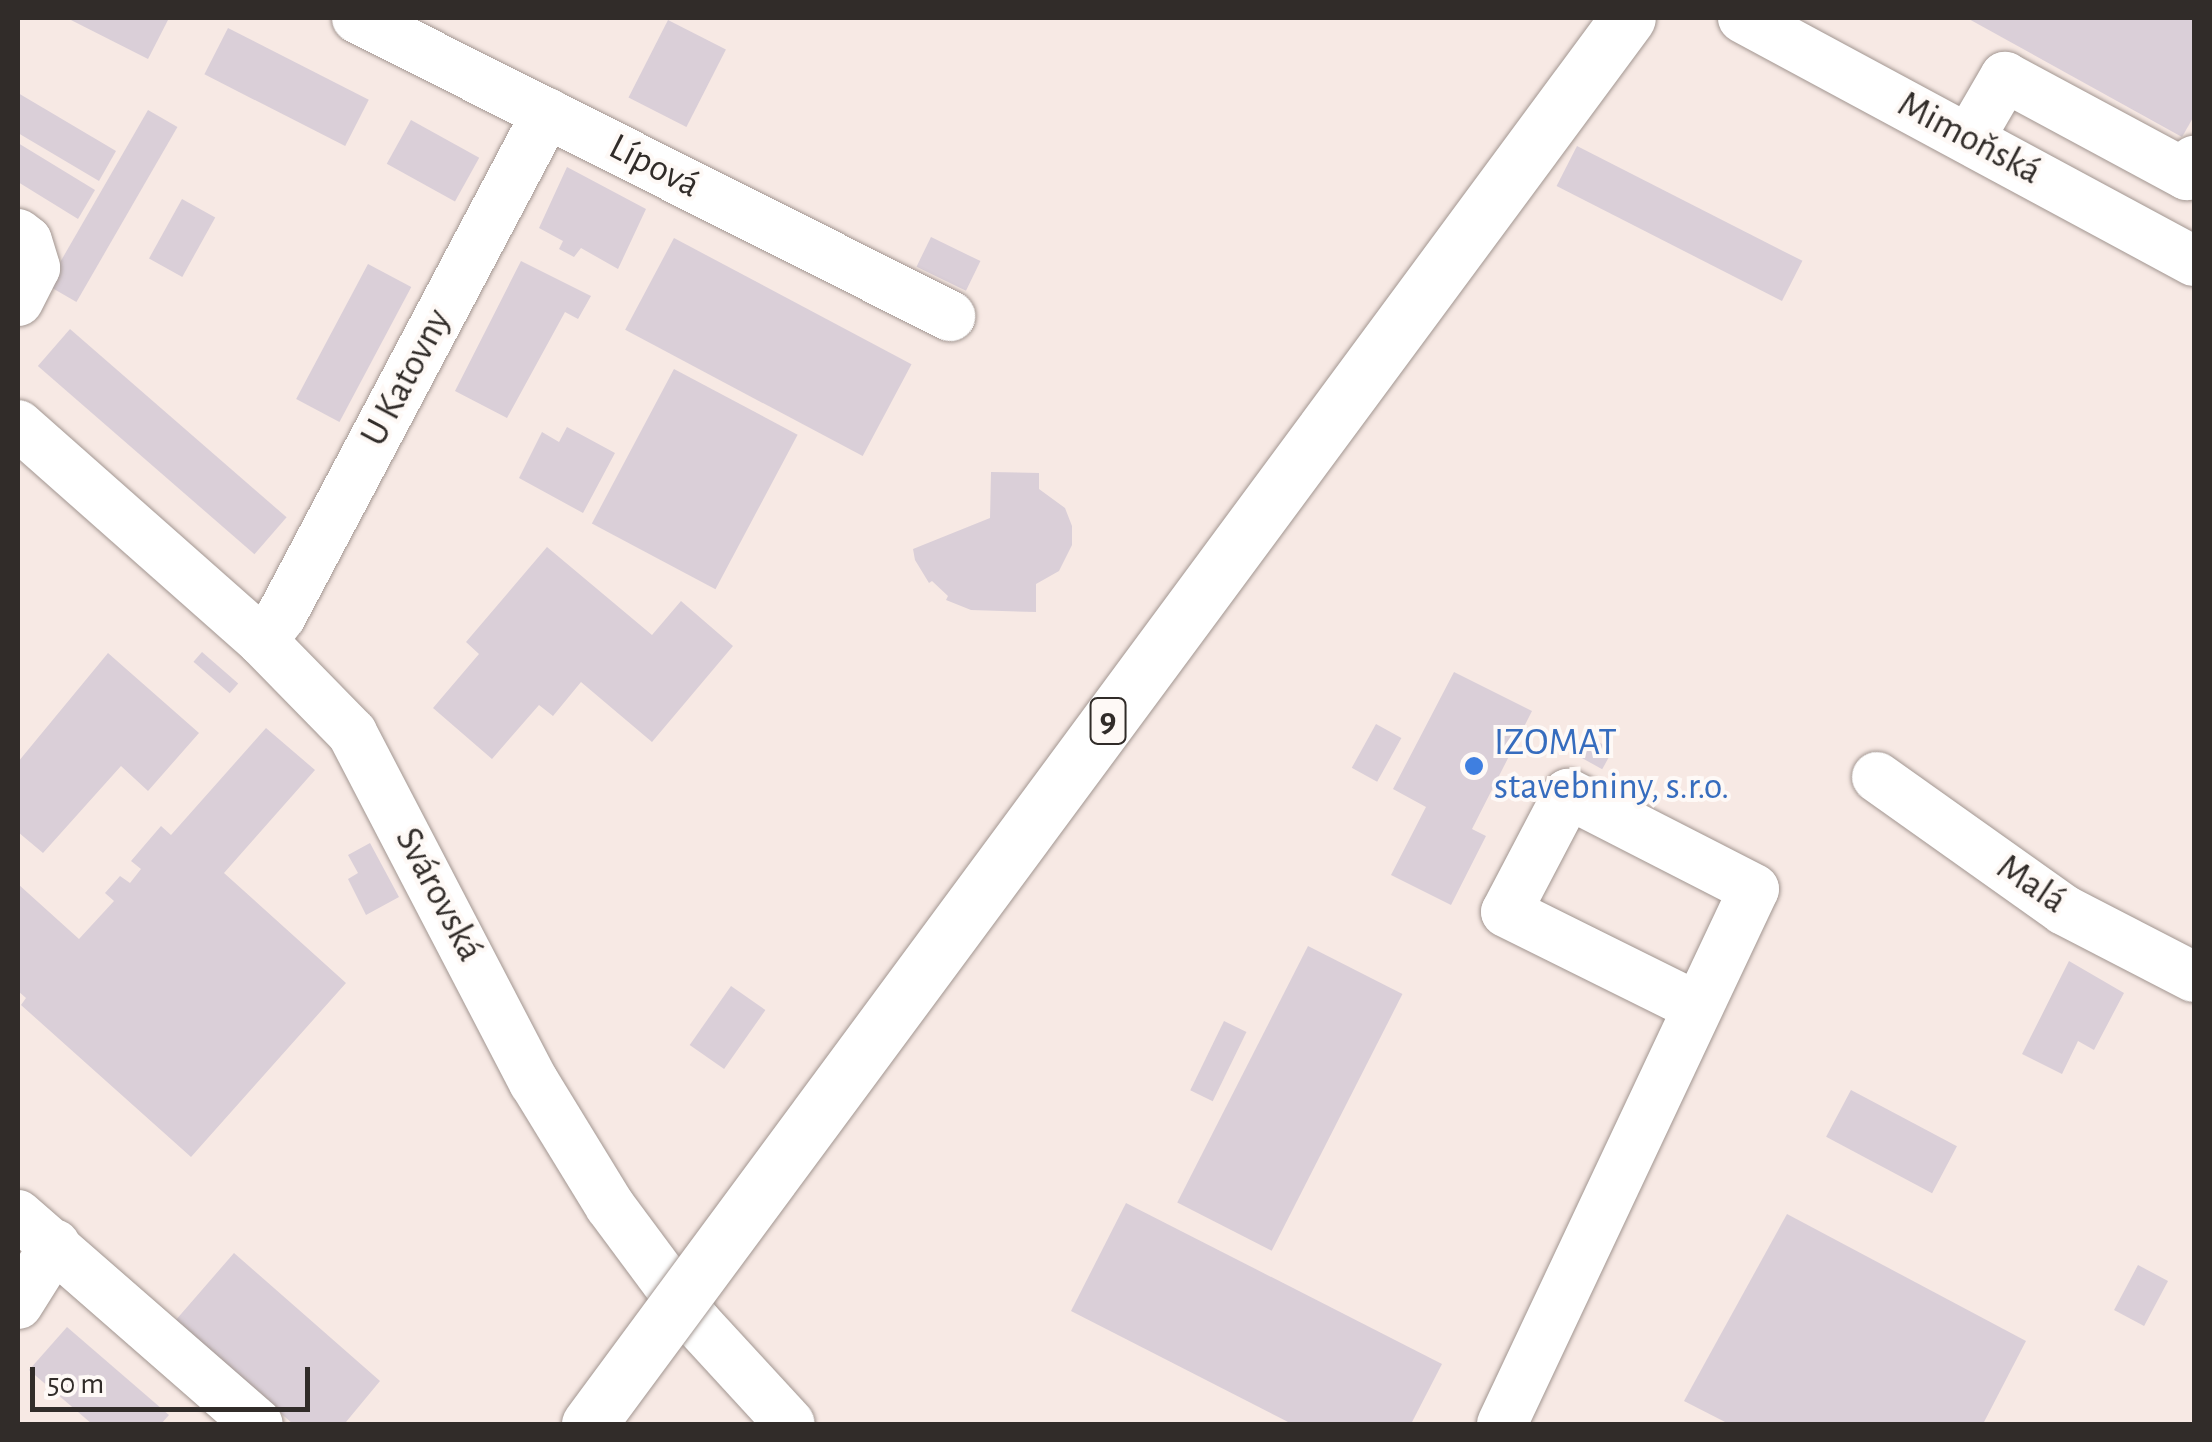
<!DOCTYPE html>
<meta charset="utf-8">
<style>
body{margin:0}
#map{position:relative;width:2212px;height:1442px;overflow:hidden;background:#f7e9e4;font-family:"Alegreya Sans",sans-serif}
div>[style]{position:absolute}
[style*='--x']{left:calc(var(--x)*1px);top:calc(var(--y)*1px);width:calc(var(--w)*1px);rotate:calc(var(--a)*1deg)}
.building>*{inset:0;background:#dacfd8;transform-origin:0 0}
.roads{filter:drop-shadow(0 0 2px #a29691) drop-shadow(0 0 2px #a29691)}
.minor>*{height:50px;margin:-25px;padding:0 25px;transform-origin:25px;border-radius:25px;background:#fff}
.bridges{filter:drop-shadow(0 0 2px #a29691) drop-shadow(0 0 2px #a29691)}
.major-bridge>*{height:55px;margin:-27.5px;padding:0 27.5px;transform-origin:27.5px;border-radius:27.5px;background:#fff}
.dots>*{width:28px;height:28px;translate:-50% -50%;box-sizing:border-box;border:5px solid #fef9f6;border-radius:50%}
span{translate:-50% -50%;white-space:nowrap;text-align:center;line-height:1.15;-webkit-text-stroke:8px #fef9f6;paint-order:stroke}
.shield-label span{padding:2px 8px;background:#fef9f6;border:2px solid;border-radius:8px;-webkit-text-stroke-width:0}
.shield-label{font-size:35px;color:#312c29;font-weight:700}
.street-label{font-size:38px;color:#312c29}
.shop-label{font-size:38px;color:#366cbe}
.left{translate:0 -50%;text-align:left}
.frame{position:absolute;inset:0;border:20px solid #312c29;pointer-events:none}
.scale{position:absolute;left:30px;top:1367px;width:280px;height:45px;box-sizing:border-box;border:5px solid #312c29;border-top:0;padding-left:12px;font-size:30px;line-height:35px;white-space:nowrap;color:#312c29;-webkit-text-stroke:8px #fef9f6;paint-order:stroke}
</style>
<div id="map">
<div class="building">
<div style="clip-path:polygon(67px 18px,169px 18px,148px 59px)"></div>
<div style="clip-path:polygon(1967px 18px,2194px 18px,2194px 116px,2182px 137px)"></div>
<div style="left:668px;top:20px;width:65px;height:87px;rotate:27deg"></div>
<div style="left:228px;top:28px;width:158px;height:52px;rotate:27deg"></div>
<div style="clip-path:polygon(18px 93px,116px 151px,99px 181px,18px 133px)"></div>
<div style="left:148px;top:110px;width:34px;height:202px;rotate:30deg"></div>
<div style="left:411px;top:120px;width:78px;height:50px;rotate:29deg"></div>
<div style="clip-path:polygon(18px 143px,95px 190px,78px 219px,18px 182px)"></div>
<div style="left:1577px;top:146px;width:253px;height:45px;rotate:27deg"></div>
<div style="clip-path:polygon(567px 167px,646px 209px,618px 269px,581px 248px,574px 257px,559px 249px,563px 241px,539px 228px)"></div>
<div style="left:182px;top:199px;width:38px;height:68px;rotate:29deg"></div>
<div style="left:931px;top:237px;width:55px;height:33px;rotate:26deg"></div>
<div style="left:674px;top:238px;width:269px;height:104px;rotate:28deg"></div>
<div style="clip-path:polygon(521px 261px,591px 296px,578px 319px,565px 312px,507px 418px,455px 391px)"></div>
<div style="left:368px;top:264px;width:49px;height:153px;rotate:28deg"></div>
<div style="left:70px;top:329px;width:287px;height:49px;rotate:41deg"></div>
<div style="left:674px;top:369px;width:140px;height:175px;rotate:28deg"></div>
<div style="clip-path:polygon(567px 427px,615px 453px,583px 513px,519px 478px,542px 432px,559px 442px)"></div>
<div style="clip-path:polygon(991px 472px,1039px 473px,1039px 489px,1065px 508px,1072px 526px,1072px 545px,1059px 571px,1036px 584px,1036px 612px,971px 610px,946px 600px,948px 596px,932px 581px,929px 583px,915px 560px,913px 549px,990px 518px)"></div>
<div style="clip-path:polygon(547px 547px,652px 635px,681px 601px,733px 646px,652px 742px,581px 682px,553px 716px,539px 705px,492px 759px,433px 708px,479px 654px,466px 642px)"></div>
<div style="left:202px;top:652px;width:48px;height:13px;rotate:41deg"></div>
<div style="clip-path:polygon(108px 653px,199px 733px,148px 791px,121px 766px,43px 853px,18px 832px,18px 762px)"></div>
<div style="clip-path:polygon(1454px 672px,1532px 711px,1472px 829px,1486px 836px,1451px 905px,1391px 875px,1426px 807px,1393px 789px)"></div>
<div style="left:1376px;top:724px;width:29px;height:50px;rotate:29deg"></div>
<div style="clip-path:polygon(266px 728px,315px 770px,224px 873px,346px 983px,191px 1157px,21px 1005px,26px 998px,18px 991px,18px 884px,79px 939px,114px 901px,105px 893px,120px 876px,130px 883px,141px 869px,131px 861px,161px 826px,171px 835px)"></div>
<div style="left:1584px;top:734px;width:33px;height:22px;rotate:29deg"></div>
<div style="clip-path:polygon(370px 843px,399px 897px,366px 915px,348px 879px,358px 873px,348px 855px)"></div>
<div style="left:1308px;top:946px;width:106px;height:288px;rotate:27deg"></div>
<div style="clip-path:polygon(2069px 961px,2124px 993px,2094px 1050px,2078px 1041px,2062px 1074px,2022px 1054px)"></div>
<div style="left:731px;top:986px;width:42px;height:72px;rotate:35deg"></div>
<div style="left:1224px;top:1021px;width:25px;height:77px;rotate:26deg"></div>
<div style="left:1851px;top:1090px;width:120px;height:53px;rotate:28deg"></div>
<div style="clip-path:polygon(1126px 1203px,1442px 1364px,1411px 1424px,1292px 1424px,1071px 1311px)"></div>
<div style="clip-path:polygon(1787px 1214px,2026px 1341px,1983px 1424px,1729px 1424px,1684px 1401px)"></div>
<div style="clip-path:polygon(234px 1253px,380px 1381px,346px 1422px,350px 1424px,293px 1424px,175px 1321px)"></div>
<div style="left:2138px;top:1265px;width:34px;height:51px;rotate:28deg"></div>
<div style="clip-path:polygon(67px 1327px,169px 1415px,161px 1424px,92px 1424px,29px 1370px)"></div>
</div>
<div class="roads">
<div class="minor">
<div style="--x:357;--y:18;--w:664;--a:26.68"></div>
<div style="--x:1743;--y:18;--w:512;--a:28.32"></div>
<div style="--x:1969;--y:139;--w:72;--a:-59.9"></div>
<div style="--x:2005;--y:77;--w:207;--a:28.3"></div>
<div style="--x:2187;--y:175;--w:16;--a:-63"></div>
<div style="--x:18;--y:234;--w:11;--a:38"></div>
<div style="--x:27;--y:241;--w:28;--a:73"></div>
<div style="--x:35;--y:268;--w:37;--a:117"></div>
<div style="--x:18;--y:425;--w:326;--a:41.5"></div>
<div style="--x:262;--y:641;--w:129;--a:45.6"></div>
<div style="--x:352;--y:733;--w:394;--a:62.5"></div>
<div style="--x:534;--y:1082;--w:145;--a:58.5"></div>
<div style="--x:610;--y:1206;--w:146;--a:53.4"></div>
<div style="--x:697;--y:1323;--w:137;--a:47.4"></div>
<div style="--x:262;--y:641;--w:31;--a:-53"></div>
<div style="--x:281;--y:616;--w:569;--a:-62.13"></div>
<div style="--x:1877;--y:777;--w:229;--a:35.4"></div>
<div style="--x:2064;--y:910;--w:146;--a:27.3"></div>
<div style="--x:18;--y:1215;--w:318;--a:41.1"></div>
<div style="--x:18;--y:1304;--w:70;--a:-57.9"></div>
<div style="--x:1502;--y:1424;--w:591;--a:-64.78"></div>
<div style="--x:1754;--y:889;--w:209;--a:-152.9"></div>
<div style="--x:1568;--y:794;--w:133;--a:117.7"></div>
<div style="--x:1506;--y:912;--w:213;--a:26.4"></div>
</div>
</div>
<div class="bridges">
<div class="major-bridge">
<div style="--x:589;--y:1424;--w:1748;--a:-53.54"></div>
</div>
</div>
<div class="dots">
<div style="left:1474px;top:766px;background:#3f7fe0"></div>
</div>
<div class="shield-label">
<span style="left:1108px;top:721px">9</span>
</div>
<div class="street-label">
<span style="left:1969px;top:139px;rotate:28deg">Mimoňská</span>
<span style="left:654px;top:167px;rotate:27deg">Lípová</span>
<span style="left:407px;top:378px;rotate:-62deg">U Katovny</span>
<span style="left:2031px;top:885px;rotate:34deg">Malá</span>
<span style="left:438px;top:895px;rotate:62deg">Svárovská</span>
</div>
<div class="shop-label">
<span class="left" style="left:1494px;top:766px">IZOMAT<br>stavebniny, s.r.o.</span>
</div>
<div class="frame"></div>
<div class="scale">50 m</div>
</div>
